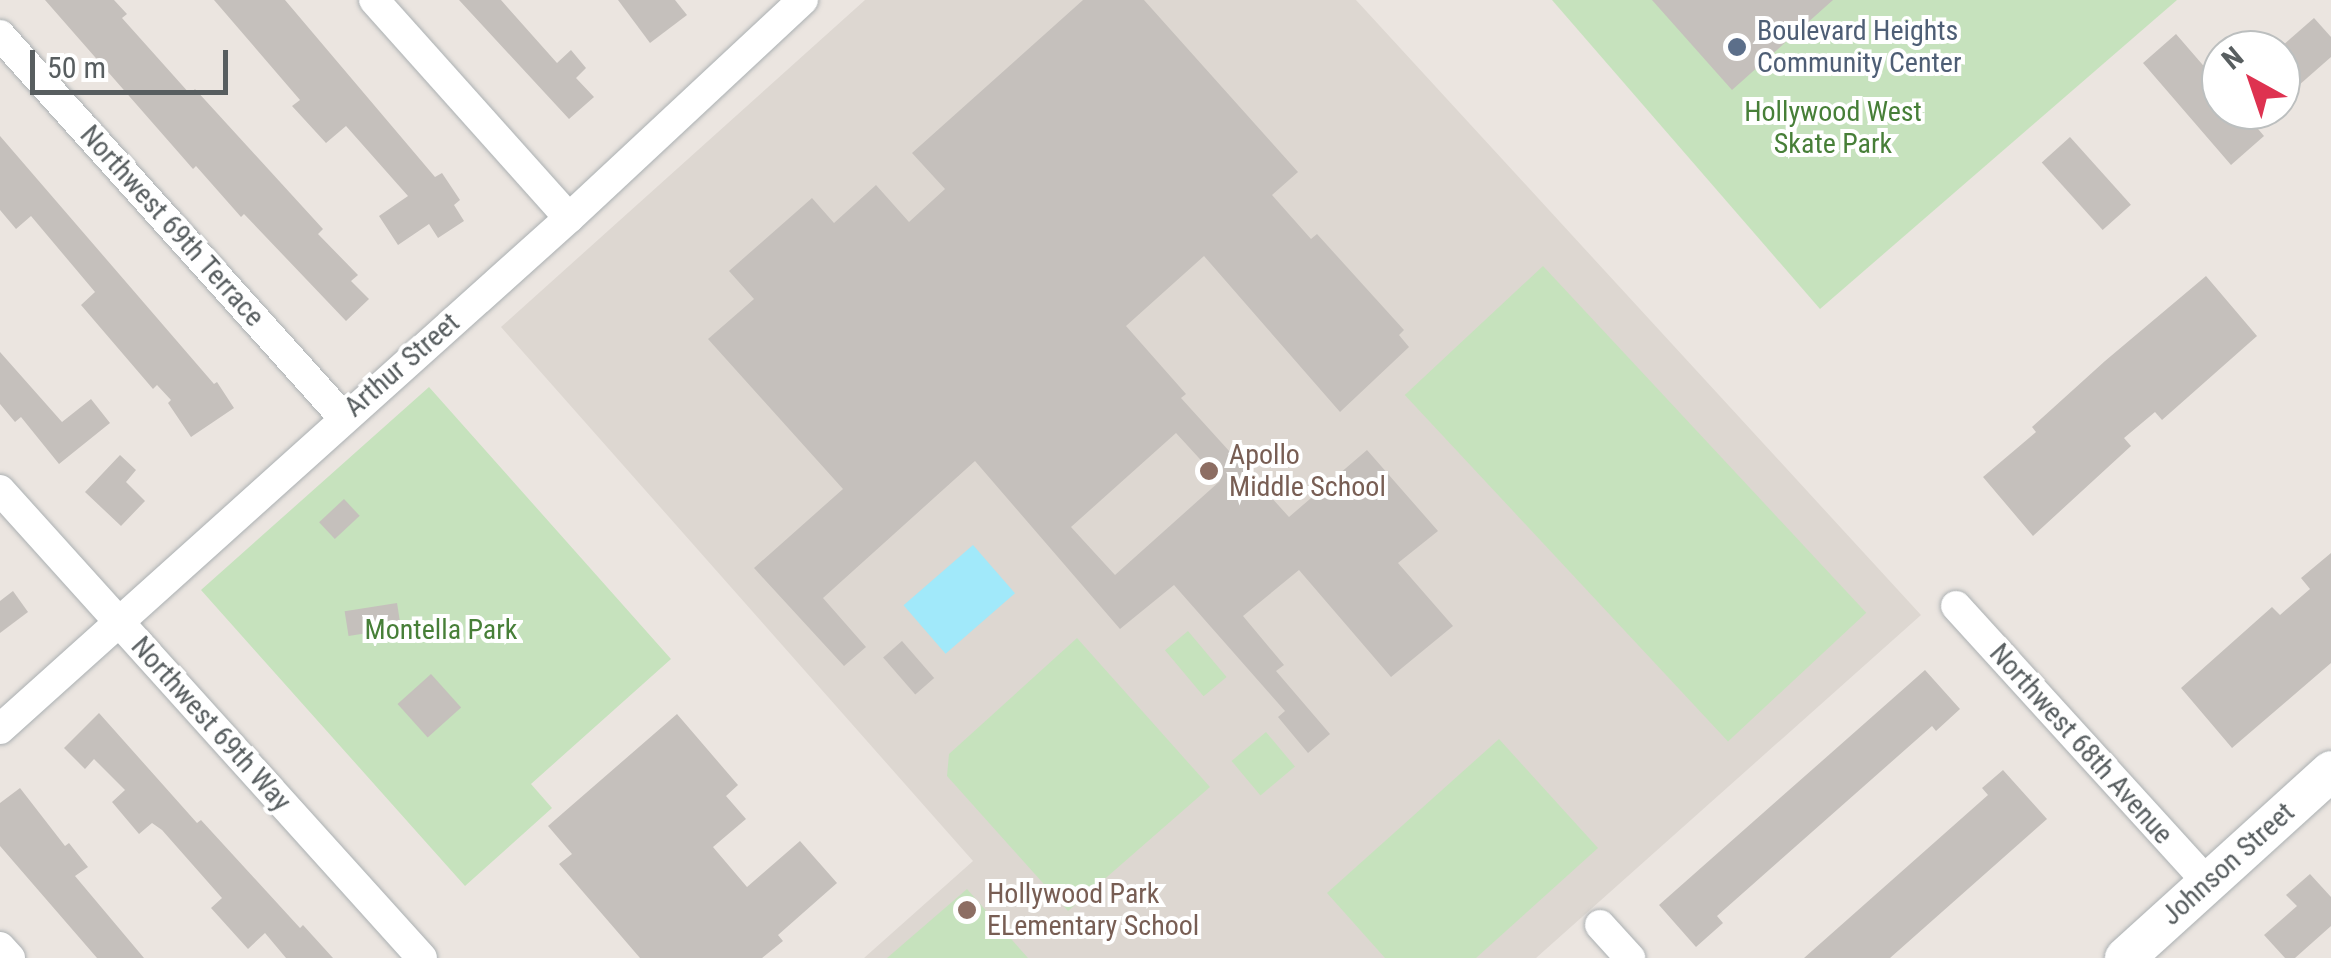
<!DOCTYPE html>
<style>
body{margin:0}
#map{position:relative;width:2331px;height:958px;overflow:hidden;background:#ebe5e0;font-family:"Roboto Condensed",sans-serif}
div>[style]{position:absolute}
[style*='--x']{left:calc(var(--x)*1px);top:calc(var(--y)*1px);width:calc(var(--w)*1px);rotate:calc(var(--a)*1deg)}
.education>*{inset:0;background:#ddd7d1}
.green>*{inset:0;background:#c6e2bd;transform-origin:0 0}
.water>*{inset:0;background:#a1e9fa;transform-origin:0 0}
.building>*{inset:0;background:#c5c0bc;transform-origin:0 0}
.roads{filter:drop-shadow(0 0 2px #abb0b2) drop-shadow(0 0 2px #abb0b2)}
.street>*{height:30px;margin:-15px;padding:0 15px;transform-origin:15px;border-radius:15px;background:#fff}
.secondary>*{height:40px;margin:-20px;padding:0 20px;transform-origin:20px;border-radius:20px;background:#fff}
.dots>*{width:28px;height:28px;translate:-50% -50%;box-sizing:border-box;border:5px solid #fff;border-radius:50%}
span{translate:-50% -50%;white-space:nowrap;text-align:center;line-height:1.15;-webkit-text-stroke:8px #fff;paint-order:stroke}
.service-label{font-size:28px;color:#4e5e75}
.left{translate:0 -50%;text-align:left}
.park-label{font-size:28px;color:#477f38}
.street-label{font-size:28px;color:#585e60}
.education-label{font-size:28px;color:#785e54}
.north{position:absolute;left:2201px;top:30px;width:100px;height:100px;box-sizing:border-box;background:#fff;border:2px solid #bcbfbf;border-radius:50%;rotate:320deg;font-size:28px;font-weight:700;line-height:40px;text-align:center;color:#585e60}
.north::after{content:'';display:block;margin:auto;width:35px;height:45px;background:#de3250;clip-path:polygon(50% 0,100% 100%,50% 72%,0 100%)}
.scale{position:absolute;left:30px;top:50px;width:198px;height:45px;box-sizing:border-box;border:5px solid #585e60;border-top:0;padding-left:12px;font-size:30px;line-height:35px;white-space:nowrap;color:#585e60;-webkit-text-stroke:8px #fff;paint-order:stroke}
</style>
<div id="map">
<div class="education">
<div style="clip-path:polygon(865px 0,1356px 0,1921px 615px,1536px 958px,864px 958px,973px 861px,501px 327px)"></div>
</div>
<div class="green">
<div style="clip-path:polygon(1552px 0,2177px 0,1820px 309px)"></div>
<div style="left:1543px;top:266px;width:474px;height:189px;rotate:47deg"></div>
<div style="clip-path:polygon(429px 387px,671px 659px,531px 784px,552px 808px,465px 886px,201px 590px)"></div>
<div style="left:1188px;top:631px;width:60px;height:30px;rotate:50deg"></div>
<div style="clip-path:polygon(1077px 638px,1210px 787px,1068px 911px,947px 776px,949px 754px)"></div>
<div style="left:1266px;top:732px;width:45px;height:45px;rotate:50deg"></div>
<div style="clip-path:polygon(1499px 739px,1598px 848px,1476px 958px,1385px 958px,1327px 893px)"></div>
<div style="clip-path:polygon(967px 889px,1028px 958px,887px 958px)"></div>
</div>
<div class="water">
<div style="left:973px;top:545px;width:64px;height:92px;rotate:49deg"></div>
</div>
<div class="building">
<div style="clip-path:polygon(45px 0,114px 0,127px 14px,122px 18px,190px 94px,195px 89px,323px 229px,318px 234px,358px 275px,351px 281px,369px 299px,346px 321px,244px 214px,241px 217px,196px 166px,193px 169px)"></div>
<div style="clip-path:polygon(214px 0,285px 0,435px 177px,442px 173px,460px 200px,454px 205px,464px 221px,438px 238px,429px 224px,398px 245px,379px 216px,408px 196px,346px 126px,326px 143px,292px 106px,300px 100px)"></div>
<div style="clip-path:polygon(459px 0,501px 0,557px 63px,571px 50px,586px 68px,576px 78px,594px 97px,569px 119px)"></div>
<div style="clip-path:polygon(618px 0,675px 0,687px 15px,650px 43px)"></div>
<div style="clip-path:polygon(evenodd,1083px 0,1144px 0,1298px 172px,1272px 195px,1311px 239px,1317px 234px,1404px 330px,1399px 335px,1409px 347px,1340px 412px,1204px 256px,1126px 326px,1186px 394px,1181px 398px,1289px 517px,1367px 450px,1438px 531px,1398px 563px,1453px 626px,1391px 677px,1299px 570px,1243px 616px,1284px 665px,1276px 671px,1330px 734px,1308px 753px,1278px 717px,1285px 711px,1174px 585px,1120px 629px,975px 461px,823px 598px,866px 647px,844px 666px,754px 568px,843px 489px,708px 339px,754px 299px,729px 271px,812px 198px,834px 223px,876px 185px,909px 222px,945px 189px,912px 153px,1083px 0,1176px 433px,1220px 481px,1115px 575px,1071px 527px,1176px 433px)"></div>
<div style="clip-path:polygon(1652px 0,1833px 0,1732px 90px)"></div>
<div style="clip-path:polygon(2314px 18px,2331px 37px,2331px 57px,2281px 101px,2281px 47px)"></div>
<div style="clip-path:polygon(2176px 34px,2221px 86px,2221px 110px,2242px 110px,2264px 136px,2231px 165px,2143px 63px)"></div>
<div style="clip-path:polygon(0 136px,214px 384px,217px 382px,234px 408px,191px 437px,168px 403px,171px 400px,157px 385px,153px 389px,81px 305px,95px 292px,31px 216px,16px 229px,0 210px)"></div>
<div style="left:2070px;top:137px;width:91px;height:38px;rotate:48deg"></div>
<div style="clip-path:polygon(2206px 276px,2257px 336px,2162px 420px,2155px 412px,2124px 438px,2131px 446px,2033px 536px,1983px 477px,2036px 432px,2032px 427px,2105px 361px)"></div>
<div style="clip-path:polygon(0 352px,62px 422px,91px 399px,110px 423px,59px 464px,21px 417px,15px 422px,0 404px)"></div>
<div style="clip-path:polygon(120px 455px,136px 470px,126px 482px,145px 501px,121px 526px,85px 492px)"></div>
<div style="left:344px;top:499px;width:23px;height:34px;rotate:47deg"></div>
<div style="clip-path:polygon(2331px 553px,2331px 663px,2232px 748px,2181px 688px,2272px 607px,2280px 615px,2310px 589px,2301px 578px)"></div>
<div style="clip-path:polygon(13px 591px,28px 612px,0 633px,0 601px)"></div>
<div style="left:397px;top:603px;width:25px;height:53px;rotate:81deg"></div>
<div style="left:902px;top:641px;width:49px;height:25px;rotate:49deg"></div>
<div style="clip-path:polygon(1925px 670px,1960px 709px,1936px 731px,1932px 726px,1717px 916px,1723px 923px,1696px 947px,1659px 905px)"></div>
<div style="left:431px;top:674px;width:45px;height:45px;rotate:48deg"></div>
<div style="clip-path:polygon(99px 713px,197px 823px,201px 820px,300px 928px,303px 925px,333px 958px,286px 958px,265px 933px,248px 949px,211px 908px,222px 898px,162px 830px,152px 823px,139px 834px,112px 802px,125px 790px,94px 759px,85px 769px,64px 748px)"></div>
<div style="clip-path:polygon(677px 714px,738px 785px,726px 796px,746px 819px,713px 847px,747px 887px,800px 841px,837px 883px,778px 935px,783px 941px,762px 958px,640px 958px,559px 864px,572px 854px,548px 826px)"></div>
<div style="clip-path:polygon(2003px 770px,2047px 819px,1890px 958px,1804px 958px,1988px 795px,1982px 788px)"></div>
<div style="clip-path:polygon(20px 788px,65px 846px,69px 843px,88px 867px,75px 876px,144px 958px,97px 958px,0 846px,0 803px)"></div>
<div style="clip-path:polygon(2310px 874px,2331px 897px,2331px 926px,2295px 958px,2285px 958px,2264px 935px,2297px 906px,2286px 895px)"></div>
</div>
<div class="roads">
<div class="street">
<div style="--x:374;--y:0;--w:292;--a:48.2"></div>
<div style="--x:0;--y:35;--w:513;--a:48.08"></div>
<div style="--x:0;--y:490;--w:630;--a:47.96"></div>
<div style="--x:1956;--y:606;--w:373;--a:47.7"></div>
<div style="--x:0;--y:729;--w:765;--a:-41.93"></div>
<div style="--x:569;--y:218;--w:320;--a:-43"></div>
<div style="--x:1600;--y:925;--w:45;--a:47.7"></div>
<div style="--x:0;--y:947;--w:15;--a:48"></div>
</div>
<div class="secondary">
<div style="--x:2125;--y:958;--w:278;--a:-42.2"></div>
</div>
</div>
<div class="dots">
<div style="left:1737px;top:47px;background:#5c6f8a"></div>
<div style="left:1209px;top:471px;background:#8d6e63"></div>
<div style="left:967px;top:910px;background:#8d6e63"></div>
</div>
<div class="service-label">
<span class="left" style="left:1757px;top:47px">Boulevard Heights<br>Community Center</span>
</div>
<div class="park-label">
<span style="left:1833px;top:128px">Hollywood West<br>Skate Park</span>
<span style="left:441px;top:630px">Montella Park</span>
</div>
<div class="street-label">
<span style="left:172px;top:226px;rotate:48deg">Northwest 69th Terrace</span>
<span style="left:402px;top:365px;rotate:-41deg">Arthur Street</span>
<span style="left:211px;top:724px;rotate:48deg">Northwest 69th Way</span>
<span style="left:2081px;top:744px;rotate:48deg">Northwest 68th Avenue</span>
<span style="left:2228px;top:864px;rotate:-42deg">Johnson Street</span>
</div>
<div class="education-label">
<span class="left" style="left:1229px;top:471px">Apollo<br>Middle School</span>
<span class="left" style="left:987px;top:910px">Hollywood Park<br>ELementary School</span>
</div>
<div class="north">N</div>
<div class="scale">50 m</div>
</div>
